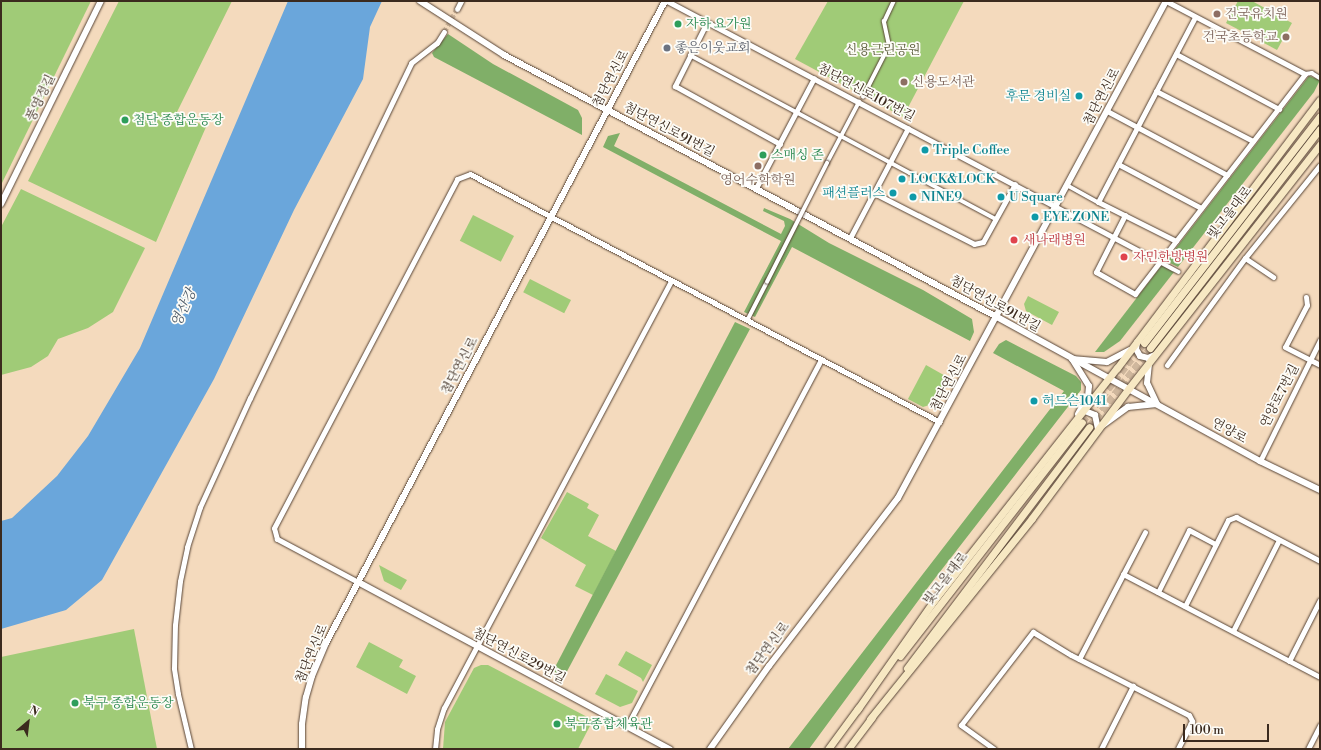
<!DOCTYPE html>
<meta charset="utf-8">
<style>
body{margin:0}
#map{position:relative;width:1321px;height:750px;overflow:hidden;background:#f4dabd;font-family:"Libre Bodoni","Noto Serif KR",serif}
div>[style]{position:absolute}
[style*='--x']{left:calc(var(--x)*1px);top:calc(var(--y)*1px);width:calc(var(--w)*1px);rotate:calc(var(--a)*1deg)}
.green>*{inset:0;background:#a0cb77;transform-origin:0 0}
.forest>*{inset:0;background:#80af68}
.water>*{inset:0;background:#6aa6db}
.minor-tunnel>*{height:5px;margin-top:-2.5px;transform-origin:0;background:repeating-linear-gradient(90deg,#cfb79d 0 5px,transparent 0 7.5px)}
.secondary-tunnel>*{height:7px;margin-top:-3.5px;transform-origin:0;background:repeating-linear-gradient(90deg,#cfb79d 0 7px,transparent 0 10.5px)}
.roads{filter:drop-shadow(0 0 1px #574436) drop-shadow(0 0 1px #574436)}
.pedestrian>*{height:3.5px;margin:-1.75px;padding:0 1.75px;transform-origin:1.75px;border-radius:1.75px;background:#fff}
.minor>*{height:5px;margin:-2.5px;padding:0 2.5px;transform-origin:2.5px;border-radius:2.5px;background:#fff}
.tertiary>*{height:6px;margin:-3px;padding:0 3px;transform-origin:3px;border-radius:3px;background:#fff}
.secondary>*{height:7px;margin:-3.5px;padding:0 3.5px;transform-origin:3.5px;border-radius:3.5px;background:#f7e8c3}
.bridges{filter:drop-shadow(0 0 1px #574436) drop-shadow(0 0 1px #574436)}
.pedestrian-bridge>*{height:3.5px;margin:-1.75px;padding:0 1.75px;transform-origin:1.75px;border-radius:1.75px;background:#fff}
.dots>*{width:11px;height:11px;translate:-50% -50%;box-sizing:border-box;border:2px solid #fdfcf7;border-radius:50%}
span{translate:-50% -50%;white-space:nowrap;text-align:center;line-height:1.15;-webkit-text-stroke:3.5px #fdfcf7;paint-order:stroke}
.education-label{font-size:13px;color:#785e54}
.left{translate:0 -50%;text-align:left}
.right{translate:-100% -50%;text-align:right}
.leisure-label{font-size:13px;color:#27864d}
.worship-label{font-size:13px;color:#5b616d}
.park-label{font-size:13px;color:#595a39}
.street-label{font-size:13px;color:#3b2a1e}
.culture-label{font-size:13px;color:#0d838f}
.health-label{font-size:13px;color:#be3a42}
.water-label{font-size:14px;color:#4e5c6a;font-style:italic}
.frame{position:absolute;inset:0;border:2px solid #3b2a1e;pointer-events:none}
.north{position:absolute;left:8px;top:702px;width:40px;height:40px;-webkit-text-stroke:3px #fdfcf7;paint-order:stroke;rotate:28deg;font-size:11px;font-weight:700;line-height:16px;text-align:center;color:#3b2a1e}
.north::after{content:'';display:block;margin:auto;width:14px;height:18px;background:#3b2a1e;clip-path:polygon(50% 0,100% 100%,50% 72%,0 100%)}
.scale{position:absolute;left:1183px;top:724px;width:86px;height:18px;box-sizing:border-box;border:2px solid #3b2a1e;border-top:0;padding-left:5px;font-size:12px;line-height:14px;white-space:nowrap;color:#3b2a1e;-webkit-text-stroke:3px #fdfcf7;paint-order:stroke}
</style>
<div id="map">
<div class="green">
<div style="clip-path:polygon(1px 1px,91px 1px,1px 185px)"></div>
<div style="clip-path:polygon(119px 1px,232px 1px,177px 112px,206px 127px,156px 242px,28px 181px)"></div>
<div style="clip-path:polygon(828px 1px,964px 1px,903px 117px,795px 59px)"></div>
<div style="clip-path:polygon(1238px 1px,1252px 1px,1292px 23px,1277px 50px,1226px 23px)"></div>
<div style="clip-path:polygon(21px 189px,145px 248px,113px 312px,88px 328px,58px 339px,48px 356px,31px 367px,1px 375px,1px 227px)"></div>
<div style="left:473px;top:215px;width:46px;height:29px;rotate:27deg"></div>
<div style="left:530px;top:279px;width:46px;height:15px;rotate:27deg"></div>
<div style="clip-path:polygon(1028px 296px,1059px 312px,1052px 325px,1026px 311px,1024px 304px)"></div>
<div style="clip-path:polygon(926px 365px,949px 378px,936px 403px,923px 407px,908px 399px)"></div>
<div style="clip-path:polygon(567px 492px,589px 504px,587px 508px,599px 515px,588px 536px,616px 551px,593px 595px,575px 586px,586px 565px,541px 538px)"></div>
<div style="clip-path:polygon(379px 565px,407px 580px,401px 590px,384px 581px)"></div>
<div style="clip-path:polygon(134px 629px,157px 749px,1px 749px,1px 657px)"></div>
<div style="clip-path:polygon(369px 642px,403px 660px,399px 667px,416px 676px,407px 694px,356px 667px)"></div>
<div style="clip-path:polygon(626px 651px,652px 665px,643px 682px,641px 678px,618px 665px)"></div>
<div style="clip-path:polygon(481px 665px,488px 665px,593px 720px,578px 749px,443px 749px,445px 722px,474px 668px)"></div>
<div style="clip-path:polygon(606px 674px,638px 691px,632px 703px,620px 707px,595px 694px)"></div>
</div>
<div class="forest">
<div style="clip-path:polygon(448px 34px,493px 64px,578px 110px,582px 118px,582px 135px,434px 57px,432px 53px)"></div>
<div style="clip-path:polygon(1309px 76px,1320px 80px,1314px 92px,1178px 267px,1166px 261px)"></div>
<div style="clip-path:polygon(620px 133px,614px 146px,781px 234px,785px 226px,784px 221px,763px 211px,764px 208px,790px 219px,829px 243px,923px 290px,972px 319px,974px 332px,970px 341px,792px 247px,755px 317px,744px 312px,781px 241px,603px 147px,608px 136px)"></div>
<div style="clip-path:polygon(1162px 265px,1174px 272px,1120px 341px,1104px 352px,1095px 352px)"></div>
<div style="clip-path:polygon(735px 322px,750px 329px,564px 677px,553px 671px)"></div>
<div style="clip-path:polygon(1006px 340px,1076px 376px,1081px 382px,1081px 390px,929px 586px,809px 749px,788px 749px,1064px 391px,993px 353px,999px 344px)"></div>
</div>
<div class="water">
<div style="clip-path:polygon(288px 1px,382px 1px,370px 27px,363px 79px,294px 210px,214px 379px,102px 580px,66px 610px,1px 629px,1px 521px,12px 518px,57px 476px,88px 436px,140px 348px)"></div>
</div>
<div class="minor-tunnel">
<div style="--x:444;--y:32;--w:26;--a:-61"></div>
</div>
<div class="secondary-tunnel">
<div style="--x:1082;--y:422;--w:100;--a:-51.9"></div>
<div style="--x:1089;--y:427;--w:100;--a:-52.3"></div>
</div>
<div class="roads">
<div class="pedestrian">
<div style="--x:690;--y:55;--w:347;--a:28.2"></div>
<div style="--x:1305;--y:74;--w:7;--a:-8"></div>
<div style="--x:1312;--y:73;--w:9;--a:32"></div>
<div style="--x:863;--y:97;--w:57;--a:-63"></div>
<div style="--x:889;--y:46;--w:25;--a:-102"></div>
<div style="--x:884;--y:22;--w:23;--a:-65"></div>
<div style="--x:827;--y:163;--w:69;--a:-62.3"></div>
<div style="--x:1067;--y:185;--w:35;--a:29"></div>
<div style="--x:1160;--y:262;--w:21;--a:28"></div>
<div style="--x:747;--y:321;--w:44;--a:-62.9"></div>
</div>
<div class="minor">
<div style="--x:667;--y:1;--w:558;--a:27.9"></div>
<div style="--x:457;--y:9;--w:9;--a:-63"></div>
<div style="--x:707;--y:22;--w:72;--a:116.6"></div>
<div style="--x:675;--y:86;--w:120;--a:28.9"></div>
<div style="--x:1176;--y:54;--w:117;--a:28.1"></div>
<div style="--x:1156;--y:91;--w:109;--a:27.3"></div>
<div style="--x:1107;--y:111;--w:136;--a:28.1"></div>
<div style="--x:1118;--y:164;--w:94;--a:27.9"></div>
<div style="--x:756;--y:188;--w:124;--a:-62.2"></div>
<div style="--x:874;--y:193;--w:112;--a:27"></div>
<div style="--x:974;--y:244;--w:9;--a:-13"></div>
<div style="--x:983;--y:242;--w:66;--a:-61.1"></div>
<div style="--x:1125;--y:215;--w:64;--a:117"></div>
<div style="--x:1096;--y:272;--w:45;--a:29.4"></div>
<div style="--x:1135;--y:294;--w:278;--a:-52.3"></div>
<div style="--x:1305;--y:74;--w:157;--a:-152.3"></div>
<div style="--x:850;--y:238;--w:124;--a:-62.2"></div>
<div style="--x:1176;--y:241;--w:87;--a:-153.4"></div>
<div style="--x:1098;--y:202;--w:209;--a:-62.3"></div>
<div style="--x:1245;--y:258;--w:34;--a:34"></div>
<div style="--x:1306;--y:297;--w:8;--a:83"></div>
<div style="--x:1307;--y:305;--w:47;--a:117.6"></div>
<div style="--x:1285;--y:347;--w:39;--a:27"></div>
<div style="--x:1167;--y:365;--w:132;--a:-53.9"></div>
<div style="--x:1245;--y:258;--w:119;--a:-51.1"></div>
<div style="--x:1260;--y:461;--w:135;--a:-63.6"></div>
<div style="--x:1123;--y:574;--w:222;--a:27.6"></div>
<div style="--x:358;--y:582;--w:92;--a:-152"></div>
<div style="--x:277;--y:539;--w:11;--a:-105"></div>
<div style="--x:274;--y:528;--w:394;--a:-62.3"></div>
<div style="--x:457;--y:179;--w:14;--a:-21"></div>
<div style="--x:470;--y:174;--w:531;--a:27.82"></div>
<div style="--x:1158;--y:592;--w:69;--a:-63.4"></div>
<div style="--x:1189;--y:530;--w:30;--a:28"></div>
<div style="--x:1185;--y:606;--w:96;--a:-63.4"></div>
<div style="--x:1228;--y:520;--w:9;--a:-21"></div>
<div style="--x:1236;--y:517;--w:95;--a:27.6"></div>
<div style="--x:1233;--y:631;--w:102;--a:-63.2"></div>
<div style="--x:1079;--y:659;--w:143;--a:-62.5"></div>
<div style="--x:1289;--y:661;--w:68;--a:-63.1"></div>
<div style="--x:627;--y:726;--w:415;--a:-62.1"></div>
<div style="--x:191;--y:749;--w:57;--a:-103.3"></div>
<div style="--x:178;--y:694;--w:26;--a:-99"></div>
<div style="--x:174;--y:668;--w:43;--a:-88.7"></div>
<div style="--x:175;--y:625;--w:44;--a:-83.5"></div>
<div style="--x:180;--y:581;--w:35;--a:-78"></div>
<div style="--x:187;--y:547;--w:42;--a:-72"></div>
<div style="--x:200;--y:507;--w:120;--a:-65.4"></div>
<div style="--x:250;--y:398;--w:372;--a:-64.3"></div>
<div style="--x:411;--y:63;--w:33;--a:-38"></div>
<div style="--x:437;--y:43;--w:13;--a:-58"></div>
<div style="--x:435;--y:749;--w:20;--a:-84"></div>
<div style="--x:437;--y:729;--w:22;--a:-72"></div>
<div style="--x:444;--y:708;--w:484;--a:-62"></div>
<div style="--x:994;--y:749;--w:41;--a:-144"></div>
<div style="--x:961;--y:725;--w:118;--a:-52.3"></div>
<div style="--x:1033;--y:632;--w:44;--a:31.2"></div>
<div style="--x:1071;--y:655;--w:132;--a:27"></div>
<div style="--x:1189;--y:715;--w:7;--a:63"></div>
<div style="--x:1192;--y:721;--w:31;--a:117"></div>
<div style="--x:1101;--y:749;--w:71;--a:-63.1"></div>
<div style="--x:1308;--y:749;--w:27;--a:-63"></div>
</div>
<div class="tertiary">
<div style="--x:420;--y:1;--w:100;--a:32.7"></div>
<div style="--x:504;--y:55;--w:558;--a:27.99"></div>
<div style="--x:997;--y:317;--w:300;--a:28.7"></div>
<div style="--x:1260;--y:461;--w:67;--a:25.8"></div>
<div style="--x:1;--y:204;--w:226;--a:-63.8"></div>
<div style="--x:1137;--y:342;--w:7;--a:98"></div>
<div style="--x:1136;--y:349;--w:8;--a:60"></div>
<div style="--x:1140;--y:356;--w:8;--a:14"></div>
<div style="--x:1148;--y:358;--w:8;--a:-23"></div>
<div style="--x:1081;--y:413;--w:4;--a:-27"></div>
<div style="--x:1085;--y:411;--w:11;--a:22"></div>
<div style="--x:1095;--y:415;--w:14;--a:78"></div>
<div style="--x:1078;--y:414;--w:21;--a:-61"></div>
<div style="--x:1088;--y:396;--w:10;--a:-84"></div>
<div style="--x:1089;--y:386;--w:32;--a:-122"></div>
<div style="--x:1072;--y:359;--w:35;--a:5"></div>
<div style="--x:1107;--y:362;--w:26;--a:-28"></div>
<div style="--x:1103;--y:425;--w:31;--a:-36"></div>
<div style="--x:1128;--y:407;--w:29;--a:-6"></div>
<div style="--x:1157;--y:404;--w:23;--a:-115"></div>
<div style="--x:1147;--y:383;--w:18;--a:-84"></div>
<div style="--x:358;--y:582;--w:354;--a:28.2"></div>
<div style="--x:302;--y:749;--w:25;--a:-90"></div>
<div style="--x:302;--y:724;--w:27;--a:-82"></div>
<div style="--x:306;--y:697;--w:22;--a:-74"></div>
<div style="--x:312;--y:676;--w:36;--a:-67"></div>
<div style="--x:326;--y:643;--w:726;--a:-62.16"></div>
<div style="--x:710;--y:749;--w:102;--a:-54.6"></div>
<div style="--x:769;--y:666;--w:212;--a:-52.5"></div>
<div style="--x:898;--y:498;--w:565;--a:-61.66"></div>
</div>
<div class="secondary">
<div style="--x:1144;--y:343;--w:287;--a:-52.2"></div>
<div style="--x:1150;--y:348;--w:277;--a:-52.2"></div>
<div style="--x:900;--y:656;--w:296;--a:-52.1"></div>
<div style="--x:907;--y:668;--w:302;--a:-52.9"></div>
<div style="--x:857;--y:710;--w:136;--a:-54.9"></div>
<div style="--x:935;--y:599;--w:294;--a:-51.8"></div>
<div style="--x:1117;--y:368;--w:336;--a:-52.9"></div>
<div style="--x:870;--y:719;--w:258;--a:-51.1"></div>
<div style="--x:1032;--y:518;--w:162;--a:-53.3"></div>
<div style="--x:1129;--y:388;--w:310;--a:-51.9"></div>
<div style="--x:828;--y:749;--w:52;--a:-53.6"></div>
<div style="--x:848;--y:749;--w:40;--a:-53"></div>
</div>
</div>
<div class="bridges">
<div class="pedestrian-bridge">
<div style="--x:767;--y:282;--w:133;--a:-63.2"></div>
</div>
</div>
<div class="dots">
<div style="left:1217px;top:14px;background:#8d6e63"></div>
<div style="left:678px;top:24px;background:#2e9e5b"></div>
<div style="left:1286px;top:37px;background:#8d6e63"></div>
<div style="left:667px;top:48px;background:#6b7280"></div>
<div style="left:904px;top:82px;background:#8d6e63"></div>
<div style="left:1079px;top:96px;background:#0f9aa8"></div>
<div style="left:125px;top:120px;background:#2e9e5b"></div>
<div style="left:925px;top:150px;background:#0f9aa8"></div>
<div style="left:763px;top:155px;background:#2e9e5b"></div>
<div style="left:758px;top:166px;background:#8d6e63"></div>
<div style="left:902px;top:179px;background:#0f9aa8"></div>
<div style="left:893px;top:193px;background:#0f9aa8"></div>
<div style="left:913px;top:197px;background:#0f9aa8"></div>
<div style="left:1001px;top:197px;background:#0f9aa8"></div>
<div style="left:1035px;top:217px;background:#0f9aa8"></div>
<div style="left:1014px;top:240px;background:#e0444e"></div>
<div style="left:1124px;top:257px;background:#e0444e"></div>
<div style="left:1034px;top:401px;background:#0f9aa8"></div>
<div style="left:75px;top:703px;background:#2e9e5b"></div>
<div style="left:557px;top:724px;background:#2e9e5b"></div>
</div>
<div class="education-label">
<span class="left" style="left:1225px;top:14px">건국유치원</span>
<span class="right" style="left:1278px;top:37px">건국초등학교</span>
<span class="left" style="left:912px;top:82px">신용도서관</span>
<span style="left:758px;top:180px">영어수학학원</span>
</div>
<div class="leisure-label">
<span class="left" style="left:686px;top:24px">자하 요가원</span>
<span class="left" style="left:133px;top:120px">첨단 종합운동장</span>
<span class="left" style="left:771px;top:155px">스매싱 존</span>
<span class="left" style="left:83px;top:703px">북구 종합운동장</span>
<span class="left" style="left:565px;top:724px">북구종합체육관</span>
</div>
<div class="worship-label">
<span class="left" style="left:675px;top:48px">좋은이웃교회</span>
</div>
<div class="park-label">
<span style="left:883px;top:50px">신용근린공원</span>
</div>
<div class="street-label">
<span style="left:611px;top:79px;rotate:-62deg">첨단연신로</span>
<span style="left:866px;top:93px;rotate:28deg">첨단연신로107번길</span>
<span style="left:1102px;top:97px;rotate:-62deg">첨단연신로</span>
<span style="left:41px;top:98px;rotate:-64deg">풍영정길</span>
<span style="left:669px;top:130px;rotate:28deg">첨단연신로91번길</span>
<span style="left:1230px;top:213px;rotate:-52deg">빛고을대로</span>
<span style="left:995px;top:304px;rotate:29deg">첨단연신로91번길</span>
<span style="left:460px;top:366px;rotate:-62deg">첨단연신로</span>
<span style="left:949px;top:383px;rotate:-62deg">첨단연신로</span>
<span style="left:1280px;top:396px;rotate:-63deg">연양로7번길</span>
<span style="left:1229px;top:431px;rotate:29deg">연양로</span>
<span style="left:946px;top:579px;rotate:-52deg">빛고을대로</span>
<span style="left:768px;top:649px;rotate:-53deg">첨단연신로</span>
<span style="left:312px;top:654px;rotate:-67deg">첨단연신로</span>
<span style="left:519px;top:656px;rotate:28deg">첨단연신로29번길</span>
</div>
<div class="culture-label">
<span class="right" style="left:1071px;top:96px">후문 경비실</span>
<span class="left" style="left:933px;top:150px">Triple Coffee</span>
<span class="left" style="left:910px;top:179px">LOCK&amp;LOCK</span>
<span class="right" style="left:885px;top:193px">패션플러스</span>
<span class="left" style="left:921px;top:197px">NINE9</span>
<span class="left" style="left:1009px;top:197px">U Square</span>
<span class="left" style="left:1043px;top:217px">EYE ZONE</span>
<span class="left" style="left:1042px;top:401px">허드슨1041</span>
</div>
<div class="health-label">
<span class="left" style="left:1023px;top:240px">새나래병원</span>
<span class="left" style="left:1133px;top:257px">자민한방병원</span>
</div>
<div class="water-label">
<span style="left:184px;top:308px;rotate:-65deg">영산강</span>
</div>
<div class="frame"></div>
<div class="north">N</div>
<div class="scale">100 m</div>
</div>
